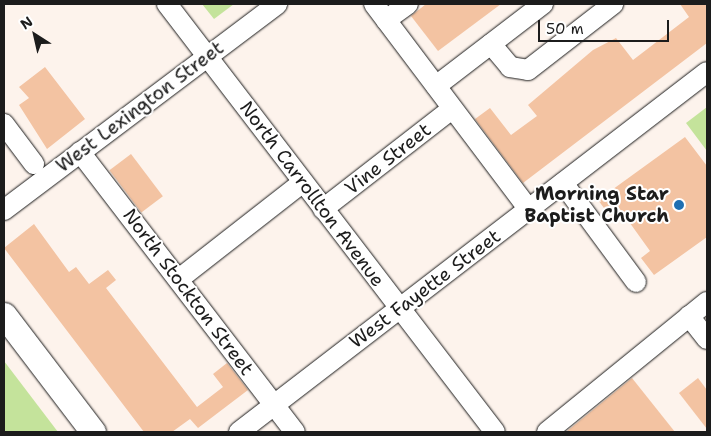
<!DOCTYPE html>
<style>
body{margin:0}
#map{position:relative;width:711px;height:436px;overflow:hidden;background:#fdf3ec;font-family:"Shantell Sans",sans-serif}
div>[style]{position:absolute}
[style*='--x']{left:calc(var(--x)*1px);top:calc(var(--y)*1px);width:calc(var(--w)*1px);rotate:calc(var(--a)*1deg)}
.green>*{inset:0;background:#c4e39b}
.building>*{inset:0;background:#f3c3a2;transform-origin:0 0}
.roads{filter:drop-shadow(0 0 1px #1c1c1c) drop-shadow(0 0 1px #1c1c1c)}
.minor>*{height:20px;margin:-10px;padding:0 10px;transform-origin:10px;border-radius:10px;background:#fff}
.major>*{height:25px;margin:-12.5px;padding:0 12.5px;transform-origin:12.5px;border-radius:12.5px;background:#fff}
.dots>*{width:14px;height:14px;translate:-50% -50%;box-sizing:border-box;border:2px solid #fff;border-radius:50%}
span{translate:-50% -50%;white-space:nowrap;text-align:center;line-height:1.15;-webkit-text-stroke:4px #fff;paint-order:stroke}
.street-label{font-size:19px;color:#1c1c1c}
.poi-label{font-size:19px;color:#1c1c1c;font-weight:700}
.right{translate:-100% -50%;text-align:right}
.frame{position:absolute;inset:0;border:5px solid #1c1c1c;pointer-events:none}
.north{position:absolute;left:10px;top:10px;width:50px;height:50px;-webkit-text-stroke:4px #fff;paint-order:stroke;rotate:325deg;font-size:14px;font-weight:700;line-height:20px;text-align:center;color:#1c1c1c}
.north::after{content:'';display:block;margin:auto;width:18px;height:22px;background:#1c1c1c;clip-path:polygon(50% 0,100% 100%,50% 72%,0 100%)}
.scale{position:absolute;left:538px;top:20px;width:131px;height:22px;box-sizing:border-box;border:2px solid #1c1c1c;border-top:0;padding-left:6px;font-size:15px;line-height:18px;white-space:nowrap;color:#1c1c1c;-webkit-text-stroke:4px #fff;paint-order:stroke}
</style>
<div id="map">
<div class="green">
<div style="clip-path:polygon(202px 4px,234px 4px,214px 19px)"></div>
<div style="clip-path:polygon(707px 107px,707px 151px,686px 123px)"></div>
<div style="clip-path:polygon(4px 361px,58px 432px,4px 432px)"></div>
</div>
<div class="building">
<div style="clip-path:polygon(426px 4px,501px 4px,438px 51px,411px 16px)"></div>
<div style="clip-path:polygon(680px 4px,707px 4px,707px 43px,523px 183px,475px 119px,490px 108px,511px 135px,537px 116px,528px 105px,593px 50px,616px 38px,633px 60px,689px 17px)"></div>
<div style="clip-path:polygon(45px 67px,85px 119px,47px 149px,19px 105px,29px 98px,19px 87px)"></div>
<div style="clip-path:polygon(685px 137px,707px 166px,707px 237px,654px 275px,641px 258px,650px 251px,617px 205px,607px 212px,598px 200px)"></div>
<div style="left:131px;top:154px;width:53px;height:27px;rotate:53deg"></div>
<div style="clip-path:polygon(34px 224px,69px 272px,76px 267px,89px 284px,108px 270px,116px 280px,106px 288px,197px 407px,223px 387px,213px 374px,227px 363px,248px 390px,198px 428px,190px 419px,172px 432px,144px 432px,4px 248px)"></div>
<div style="clip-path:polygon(632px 378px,675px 432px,566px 432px)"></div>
<div style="clip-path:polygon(698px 378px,707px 390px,707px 429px,679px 393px)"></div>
</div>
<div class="roads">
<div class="minor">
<div style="--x:167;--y:4;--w:539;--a:52.54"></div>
<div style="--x:374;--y:4;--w:258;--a:53"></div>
<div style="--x:386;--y:20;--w:27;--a:-36"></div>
<div style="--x:491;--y:44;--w:30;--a:50"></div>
<div style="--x:510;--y:67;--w:18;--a:9"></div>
<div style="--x:528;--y:70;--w:108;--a:-37.8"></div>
<div style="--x:436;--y:86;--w:135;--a:-37.5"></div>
<div style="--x:4;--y:124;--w:50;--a:53.1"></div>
<div style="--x:80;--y:152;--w:353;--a:52.5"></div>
<div style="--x:563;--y:183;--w:123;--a:53.6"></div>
<div style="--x:323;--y:209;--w:163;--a:-37.8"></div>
<div style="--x:4;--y:210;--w:342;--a:-37"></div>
<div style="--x:179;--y:279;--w:157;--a:-38"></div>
<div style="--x:689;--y:316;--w:29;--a:52"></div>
<div style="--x:239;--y:432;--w:590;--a:-37.57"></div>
<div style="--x:547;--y:432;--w:206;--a:-39.1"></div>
</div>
<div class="major">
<div style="--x:4;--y:315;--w:147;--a:52.7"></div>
</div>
</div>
<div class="dots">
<div style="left:679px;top:205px;background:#1f6fb2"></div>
</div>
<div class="street-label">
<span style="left:140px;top:107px;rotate:-37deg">West Lexington Street</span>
<span style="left:388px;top:159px;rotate:-38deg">Vine Street</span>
<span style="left:312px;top:194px;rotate:53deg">North Carrollton Avenue</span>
<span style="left:425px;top:289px;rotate:-37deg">West Fayette Street</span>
<span style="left:188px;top:292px;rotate:53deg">North Stockton Street</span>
</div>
<div class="poi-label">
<span class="right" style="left:669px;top:205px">Morning Star<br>Baptist Church</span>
</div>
<div class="frame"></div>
<div class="north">N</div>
<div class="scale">50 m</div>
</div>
